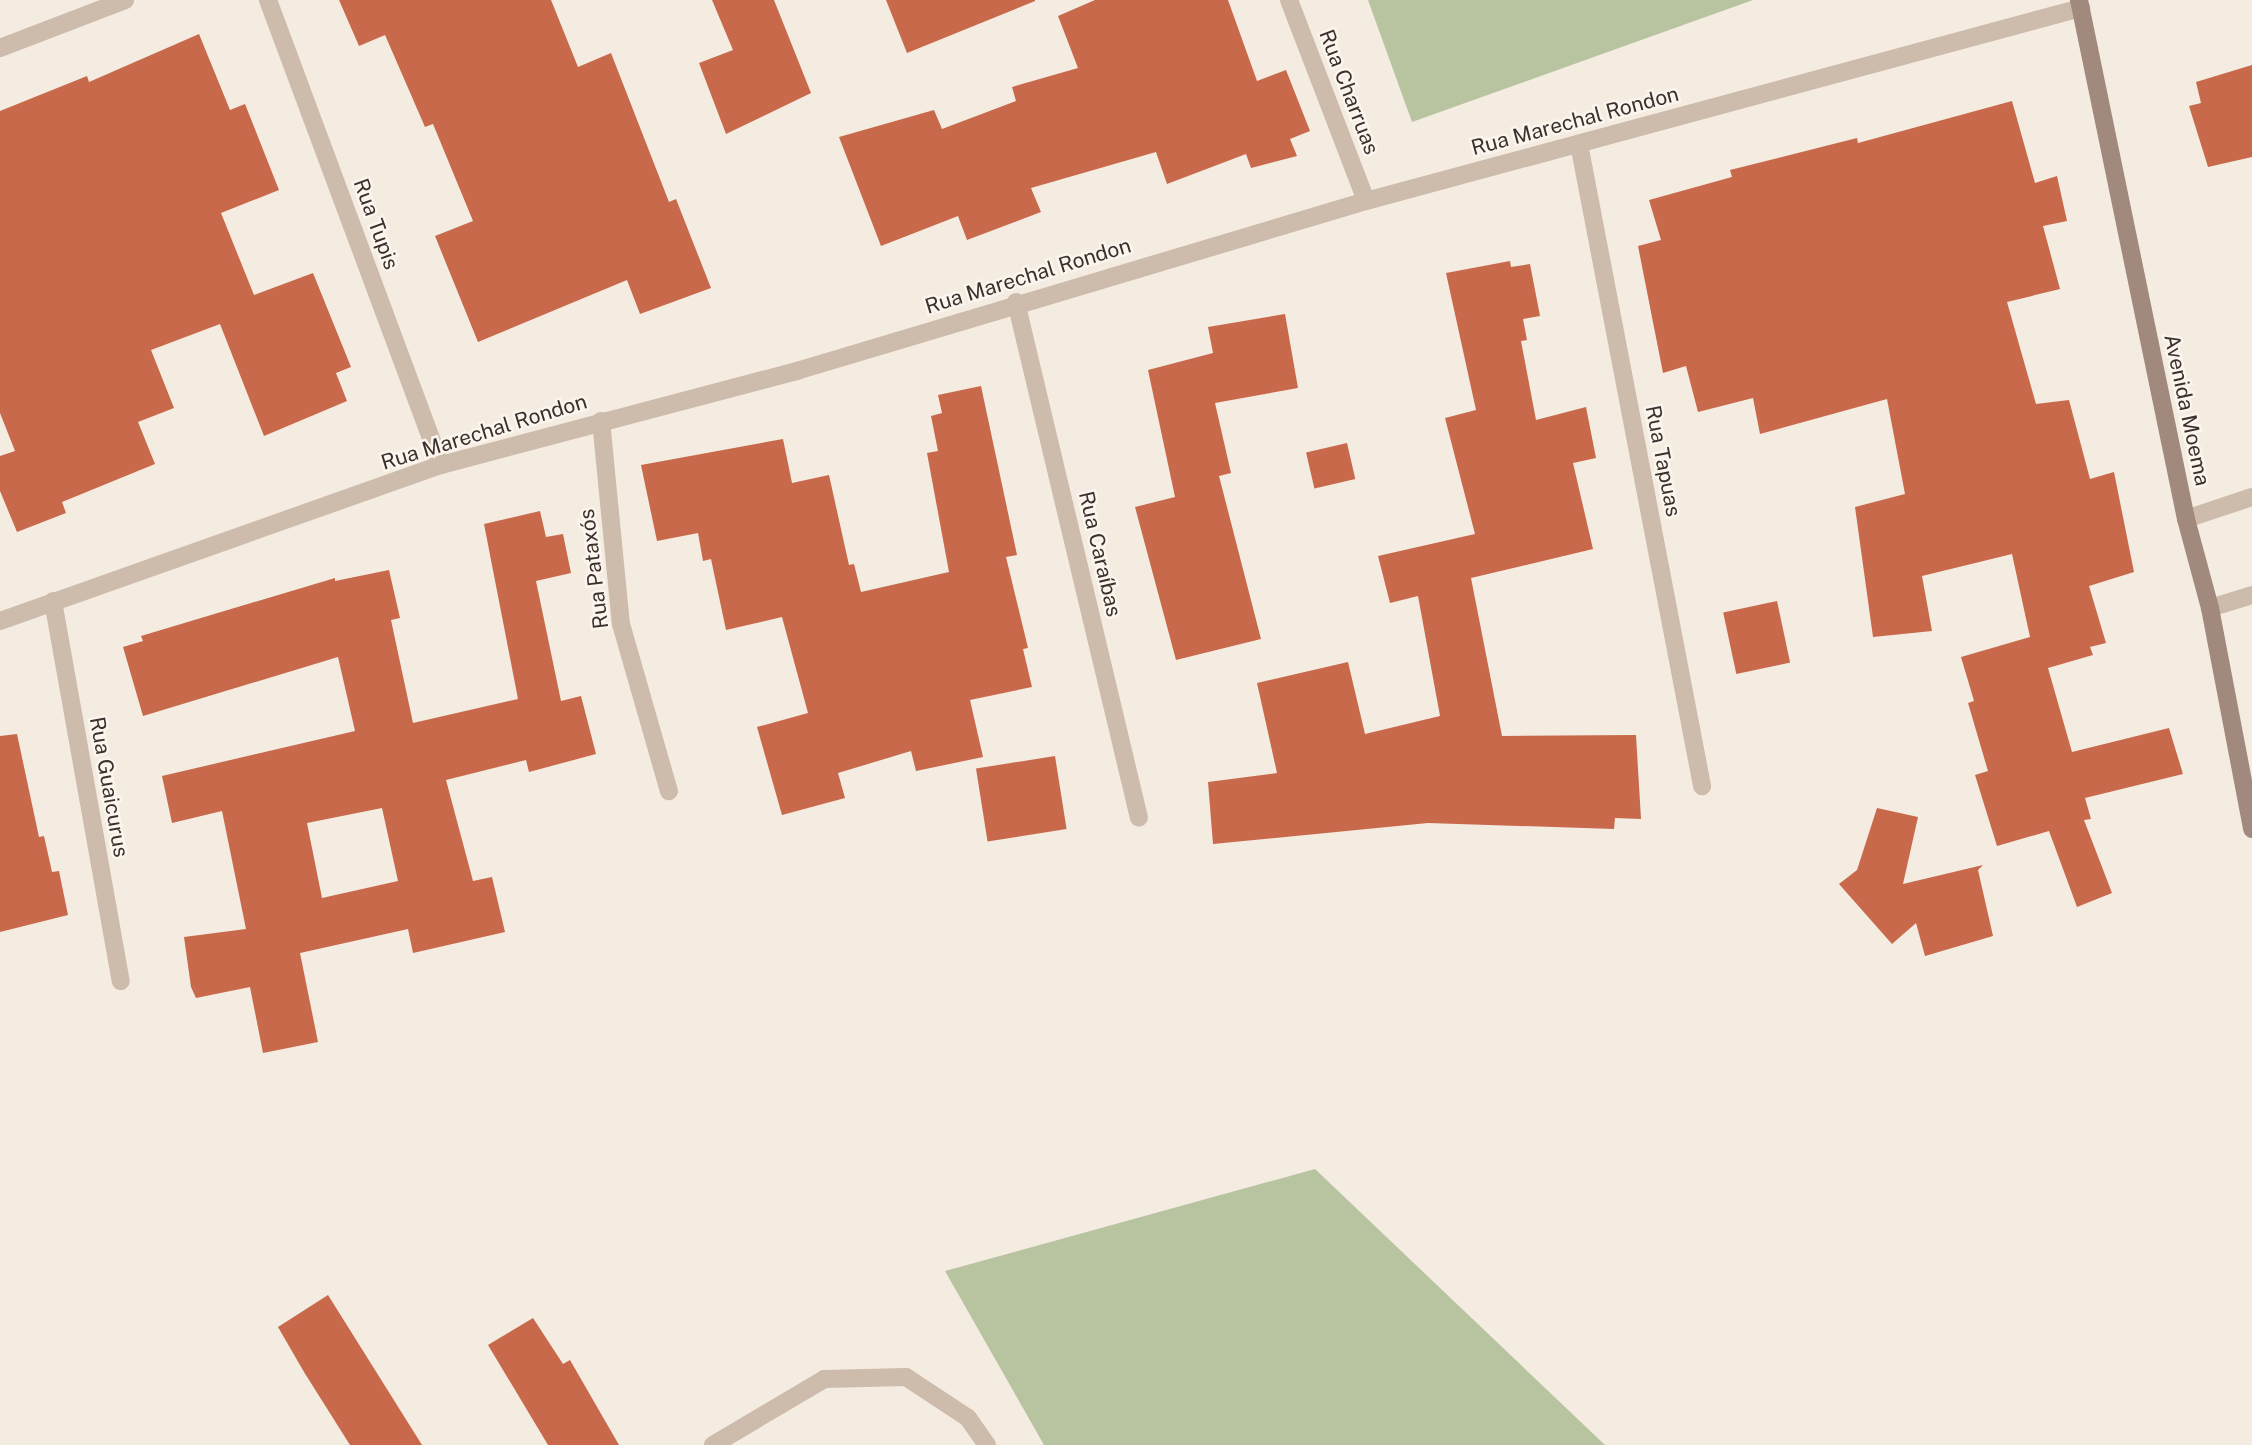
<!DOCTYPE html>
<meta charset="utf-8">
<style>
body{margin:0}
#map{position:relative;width:2252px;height:1445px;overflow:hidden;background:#f4ebe1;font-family:"Public Sans",sans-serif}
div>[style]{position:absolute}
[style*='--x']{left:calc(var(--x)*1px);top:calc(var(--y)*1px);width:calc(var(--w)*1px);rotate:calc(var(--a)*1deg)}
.green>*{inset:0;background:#b8c4a0}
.building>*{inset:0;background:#c8694b;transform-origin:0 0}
.minor>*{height:18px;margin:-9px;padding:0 9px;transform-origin:9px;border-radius:9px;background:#cdbbac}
.tertiary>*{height:18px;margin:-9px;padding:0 9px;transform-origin:9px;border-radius:9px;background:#cdbbac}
.secondary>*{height:18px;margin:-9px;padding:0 9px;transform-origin:9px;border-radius:9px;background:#a18a7d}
span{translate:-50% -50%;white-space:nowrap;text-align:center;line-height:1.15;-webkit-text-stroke:5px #fbf5ee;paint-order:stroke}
.street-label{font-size:21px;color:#3b302b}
</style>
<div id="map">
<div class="green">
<div style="clip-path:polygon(1368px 0,1753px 0,1412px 122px)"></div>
<div style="clip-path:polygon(1315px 1169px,1605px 1445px,1044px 1445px,945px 1271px)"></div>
</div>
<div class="building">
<div style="clip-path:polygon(339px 0,551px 0,578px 67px,611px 53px,669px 202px,676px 199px,711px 288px,640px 314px,627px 280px,478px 342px,435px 236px,473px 221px,433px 124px,425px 127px,385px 35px,359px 46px)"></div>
<div style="clip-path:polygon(712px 0,774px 0,811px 93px,726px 134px,699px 63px,733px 50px)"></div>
<div style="clip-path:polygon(886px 0,1035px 0,1035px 1px,907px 53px)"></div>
<div style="clip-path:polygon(1095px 0,1228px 0,1257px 81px,1286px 70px,1310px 131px,1290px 139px,1297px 156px,1251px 168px,1246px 154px,1167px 184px,1156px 152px,1031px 188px,1041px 212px,967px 240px,958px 216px,881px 246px,839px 137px,934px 110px,942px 129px,1016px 101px,1012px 87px,1078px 68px,1058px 16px)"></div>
<div style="clip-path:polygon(199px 34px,230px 110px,245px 104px,279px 190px,221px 213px,254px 295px,313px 273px,351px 367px,336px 373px,347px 401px,264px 436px,220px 324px,151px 350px,174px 408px,138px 422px,155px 464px,62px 502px,66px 513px,17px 532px,0 491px,0 456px,15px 451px,0 413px,0 111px,87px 76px,89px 82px)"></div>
<div style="clip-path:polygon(2252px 65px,2252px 157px,2208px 167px,2189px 106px,2201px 103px,2196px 82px)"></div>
<div style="clip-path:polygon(2012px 101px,2035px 183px,2057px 176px,2067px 221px,2043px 226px,2060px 289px,2007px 302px,2036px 404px,2069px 400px,2090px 479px,2114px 472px,2134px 572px,2089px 586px,2106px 643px,2090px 647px,2093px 655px,2048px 668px,2072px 752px,2169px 728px,2183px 774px,2085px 798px,2091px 819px,2084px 820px,2112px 893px,2077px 907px,2049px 831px,1997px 846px,1975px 775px,1988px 771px,1968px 703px,1974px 701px,1961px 657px,2030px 637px,2012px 554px,1922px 576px,1932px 631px,1873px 637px,1855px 507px,1905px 494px,1887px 399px,1760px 434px,1753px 398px,1698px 412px,1686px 366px,1663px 373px,1638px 246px,1661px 240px,1649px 200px,1732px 177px,1730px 170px,1857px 138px,1858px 143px)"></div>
<div style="clip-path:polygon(1510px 261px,1511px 267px,1530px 264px,1540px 316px,1523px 319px,1527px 340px,1521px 341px,1536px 420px,1586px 407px,1596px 458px,1573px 463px,1593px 549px,1471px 578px,1502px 736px,1636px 735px,1641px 819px,1615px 818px,1614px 829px,1428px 823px,1213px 844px,1208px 782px,1277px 773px,1257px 683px,1348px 662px,1365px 734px,1440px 716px,1418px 596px,1390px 603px,1378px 556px,1475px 534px,1445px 418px,1476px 410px,1446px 273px)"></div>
<div style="clip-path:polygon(1285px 314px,1298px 388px,1215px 403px,1231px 473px,1219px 476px,1261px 639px,1176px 660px,1135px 507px,1175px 497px,1148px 370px,1213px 353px,1208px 327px)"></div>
<div style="clip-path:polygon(981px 386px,1017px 555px,1006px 557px,1028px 648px,1023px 649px,1032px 687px,970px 700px,983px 757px,916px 771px,911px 751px,838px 773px,845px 798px,782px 815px,757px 727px,808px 713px,782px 617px,726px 630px,711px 559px,703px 561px,698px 533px,657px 541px,641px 465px,783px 439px,792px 483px,829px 475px,849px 565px,854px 564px,861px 592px,949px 572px,927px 453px,938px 451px,931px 416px,942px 413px,938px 395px)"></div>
<div style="left:1347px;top:443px;width:37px;height:42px;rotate:77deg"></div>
<div style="clip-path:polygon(evenodd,540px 511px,546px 537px,563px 534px,571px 573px,536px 581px,561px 701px,581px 696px,596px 754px,529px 772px,526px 760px,446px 780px,473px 881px,492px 877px,505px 932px,413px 953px,408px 929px,300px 953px,318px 1042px,263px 1053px,250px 987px,196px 998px,191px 987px,184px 937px,246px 929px,222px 811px,172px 823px,162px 776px,355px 731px,338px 657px,143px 716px,123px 647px,143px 641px,141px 636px,335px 578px,335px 581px,389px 570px,400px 618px,391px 620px,413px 723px,518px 699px,484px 524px,540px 511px,382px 808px,398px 881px,322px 898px,307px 823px,382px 808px)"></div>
<div style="left:1777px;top:601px;width:63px;height:55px;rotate:78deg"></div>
<div style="clip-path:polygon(17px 734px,39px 837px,44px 836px,52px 872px,59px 871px,68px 915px,0 932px,0 736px)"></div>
<div style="left:1055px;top:756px;width:74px;height:80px;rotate:81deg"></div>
<div style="clip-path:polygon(1877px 808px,1918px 817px,1903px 884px,1983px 865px,1978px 870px,1993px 936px,1925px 956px,1916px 923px,1892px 944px,1839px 884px,1857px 870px)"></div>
<div style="clip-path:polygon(328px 1295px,422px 1445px,350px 1445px,304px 1372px,278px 1327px)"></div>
<div style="clip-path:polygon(533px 1318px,563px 1364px,570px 1360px,619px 1445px,548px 1445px,488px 1345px)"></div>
</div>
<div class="minor">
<div style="--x:268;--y:0;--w:496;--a:69.6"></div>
<div style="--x:1289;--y:0;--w:215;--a:69"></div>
<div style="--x:0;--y:48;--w:134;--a:-21"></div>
<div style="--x:1579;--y:144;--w:654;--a:79.15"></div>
<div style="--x:1016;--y:302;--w:530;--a:76.59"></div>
<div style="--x:601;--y:421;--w:204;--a:84.4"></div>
<div style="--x:621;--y:624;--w:174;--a:74"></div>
<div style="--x:2186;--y:519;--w:70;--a:-18.4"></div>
<div style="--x:53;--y:601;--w:386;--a:79.9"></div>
<div style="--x:2210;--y:608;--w:44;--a:-17.2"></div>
<div style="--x:713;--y:1445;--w:129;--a:-30.7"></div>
<div style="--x:824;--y:1379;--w:82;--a:-1.4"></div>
<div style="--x:906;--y:1377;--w:74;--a:33.5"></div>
<div style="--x:968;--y:1418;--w:33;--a:55"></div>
</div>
<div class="tertiary">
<div style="--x:0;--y:621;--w:468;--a:-19.5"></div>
<div style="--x:441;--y:465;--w:371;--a:-14.8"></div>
<div style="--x:800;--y:370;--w:591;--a:-16.62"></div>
<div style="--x:1366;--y:201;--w:741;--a:-15.11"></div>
</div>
<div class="secondary">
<div style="--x:2079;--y:0;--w:530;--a:78.35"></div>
<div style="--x:2186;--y:519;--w:92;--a:74.9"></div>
<div style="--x:2210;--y:608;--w:225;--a:79.2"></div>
</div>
<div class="street-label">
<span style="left:1349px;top:92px;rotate:69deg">Rua Charruas</span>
<span style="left:1575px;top:121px;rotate:-15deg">Rua Marechal Rondon</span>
<span style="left:376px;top:224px;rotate:70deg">Rua Tupis</span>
<span style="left:1028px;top:276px;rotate:-17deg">Rua Marechal Rondon</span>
<span style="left:2187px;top:410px;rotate:78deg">Avenida Moema</span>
<span style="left:484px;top:432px;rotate:-17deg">Rua Marechal Rondon</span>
<span style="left:1663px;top:461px;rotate:79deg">Rua Tapuas</span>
<span style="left:1100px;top:554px;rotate:77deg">Rua Caraíbas</span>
<span style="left:594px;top:569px;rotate:-97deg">Rua Pataxós</span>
<span style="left:109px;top:787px;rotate:80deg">Rua Guaicurus</span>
</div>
</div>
